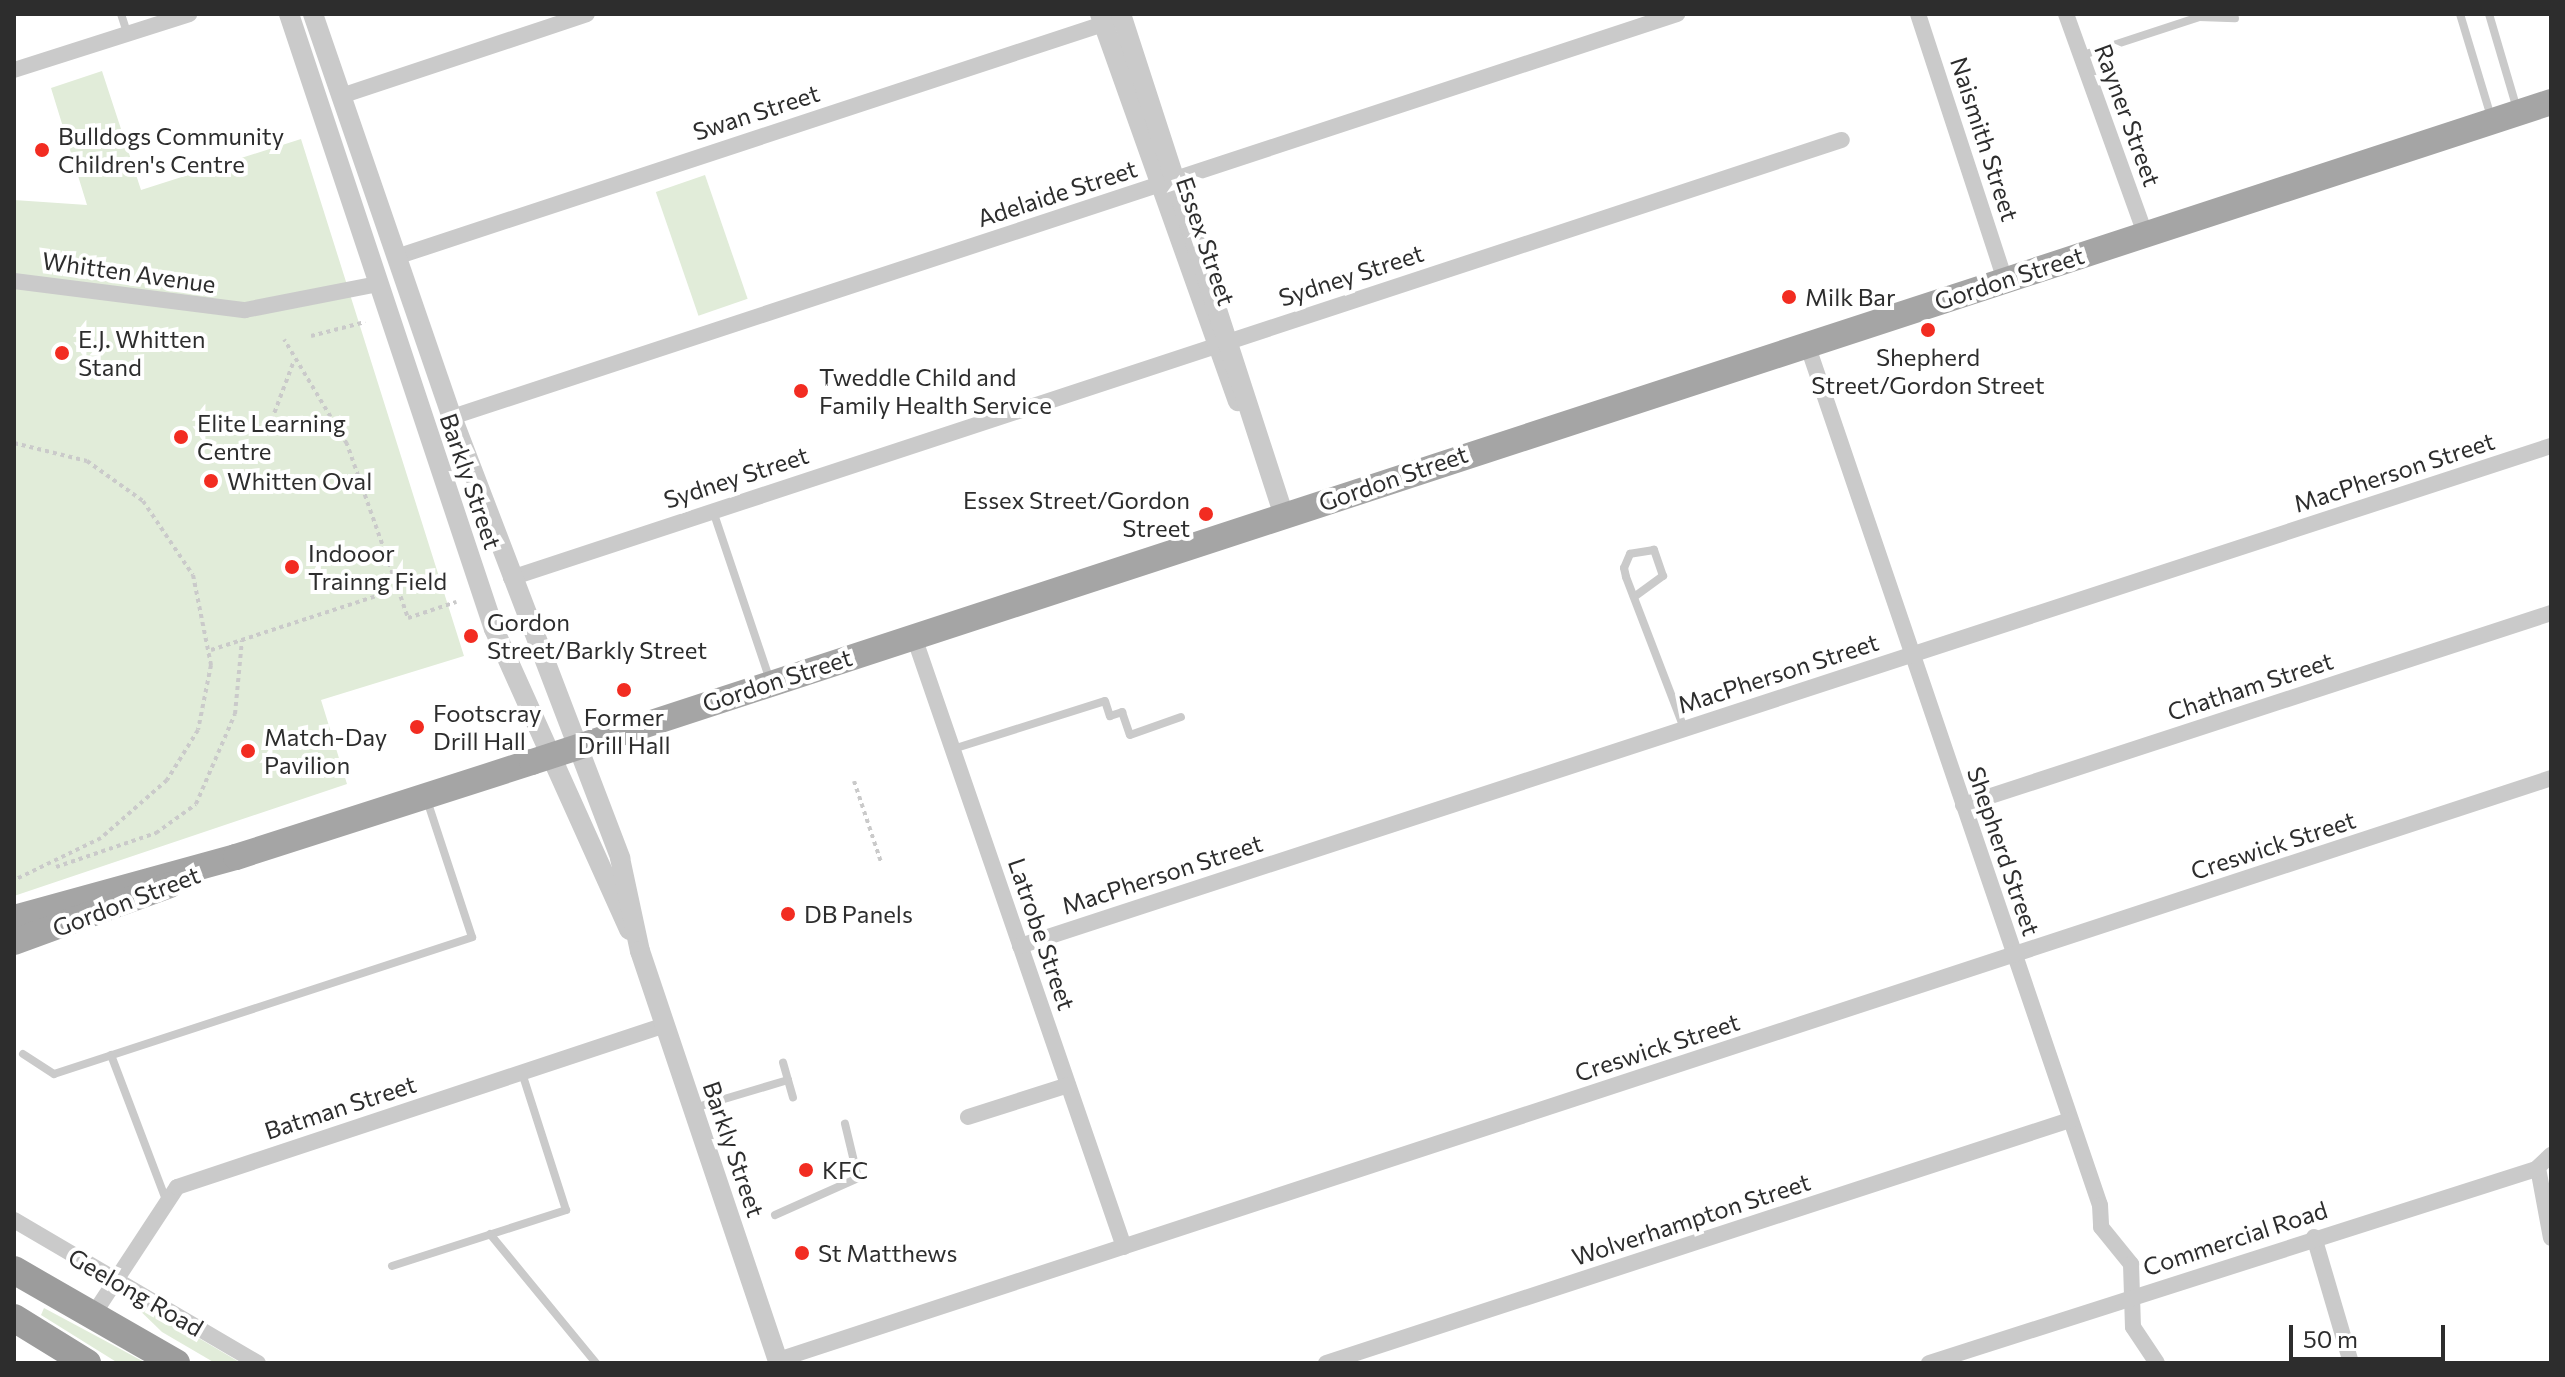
<!DOCTYPE html>
<style>
body{margin:0}
#map{position:relative;width:2565px;height:1377px;overflow:hidden;background:#fff;font-family:Commissioner,sans-serif}
div>[style]{position:absolute}
[style*='--x']{left:calc(var(--x)*1px);top:calc(var(--y)*1px);width:calc(var(--w)*1px);rotate:calc(var(--a)*1deg)}
.green>*{inset:0;background:#e1ecd9;transform-origin:0 0}
.path>*{height:4px;margin-top:-2px;transform-origin:0;background:repeating-linear-gradient(90deg,#cacaca 0 4px,transparent 0 8px)}
.service>*{height:8px;margin:-4px;padding:0 4px;transform-origin:4px;border-radius:4px;background:#cacaca}
.minor>*{height:16px;margin:-8px;padding:0 8px;transform-origin:8px;border-radius:8px;background:#cacaca}
.tertiary>*{height:20px;margin:-10px;padding:0 10px;transform-origin:10px;border-radius:10px;background:#cacaca}
.primary>*{height:26px;margin:-13px;padding:0 13px;transform-origin:13px;border-radius:13px;background:#a5a5a5}
.trunk>*{height:28px;margin:-14px;padding:0 14px;transform-origin:14px;border-radius:14px;background:#9c9c9c}
.dots>*{width:22px;height:22px;translate:-50% -50%;box-sizing:border-box;border:4px solid #fff;border-radius:50%}
span{translate:-50% -50%;white-space:nowrap;text-align:center;line-height:1.15;-webkit-text-stroke:8px #fff;paint-order:stroke}
.street-label{font-size:24px;color:#2d2d2d}
.poi-label{font-size:24px;color:#2d2d2d}
.left{translate:0 -50%;text-align:left}
.right{translate:-100% -50%;text-align:right}
.frame{position:absolute;inset:0;border:16px solid #2d2d2d;pointer-events:none}
.scale{position:absolute;left:2289px;top:1325px;width:156px;height:36px;box-sizing:border-box;border:4px solid #2d2d2d;border-top:0;padding-left:10px;font-size:24px;line-height:28px;white-space:nowrap;color:#2d2d2d;-webkit-text-stroke:6px #fff;paint-order:stroke}
</style>
<div id="map">
<div class="green">
<div style="clip-path:polygon(102px 71px,141px 190px,301px 139px,464px 656px,321px 700px,347px 784px,14px 896px,14px 200px,87px 205px,51px 88px)"></div>
<div style="left:705px;top:175px;width:131px;height:52px;rotate:71deg"></div>
<div style="clip-path:polygon(130px 1301px,146px 1307px,241px 1363px,215px 1363px,162px 1332px)"></div>
<div style="clip-path:polygon(44px 1308px,113px 1345px,146px 1363px,118px 1363px,41px 1315px)"></div>
</div>
<div class="path">
<div style="--x:311;--y:336;--w:56;--a:-14.5"></div>
<div style="--x:266;--y:435;--w:77;--a:-69.4"></div>
<div style="--x:14;--y:443;--w:75;--a:13.9"></div>
<div style="--x:87;--y:461;--w:69;--a:35.5"></div>
<div style="--x:143;--y:501;--w:89;--a:56"></div>
<div style="--x:193;--y:575;--w:92;--a:78.7"></div>
<div style="--x:211;--y:665;--w:66;--a:101.3"></div>
<div style="--x:198;--y:730;--w:59;--a:121.8"></div>
<div style="--x:167;--y:780;--w:88;--a:138.7"></div>
<div style="--x:101;--y:838;--w:97;--a:154.2"></div>
<div style="--x:398;--y:589;--w:31;--a:71"></div>
<div style="--x:408;--y:618;--w:51;--a:-18.4"></div>
<div style="--x:211;--y:650;--w:197;--a:-18.1"></div>
<div style="--x:398;--y:589;--w:154;--a:-109.4"></div>
<div style="--x:347;--y:444;--w:122;--a:-121"></div>
<div style="--x:854;--y:781;--w:85;--a:71.6"></div>
<div style="--x:56;--y:867;--w:106;--a:-18.8"></div>
<div style="--x:156;--y:833;--w:49;--a:-35.9"></div>
<div style="--x:196;--y:804;--w:98;--a:-66.6"></div>
<div style="--x:235;--y:714;--w:74;--a:-84.6"></div>
</div>
<div class="service">
<div style="--x:121;--y:14;--w:20;--a:72"></div>
<div style="--x:2460;--y:14;--w:108;--a:73.2"></div>
<div style="--x:2489;--y:14;--w:99;--a:73.6"></div>
<div style="--x:2080;--y:56;--w:125;--a:-18.1"></div>
<div style="--x:2199;--y:17;--w:36;--a:2"></div>
<div style="--x:713;--y:511;--w:178;--a:71.4"></div>
<div style="--x:1634;--y:597;--w:36;--a:-36"></div>
<div style="--x:1663;--y:576;--w:28;--a:-109"></div>
<div style="--x:1654;--y:550;--w:24;--a:171"></div>
<div style="--x:1630;--y:554;--w:15;--a:113"></div>
<div style="--x:1624;--y:568;--w:9;--a:77"></div>
<div style="--x:1626;--y:577;--w:162;--a:69"></div>
<div style="--x:953;--y:749;--w:159;--a:-17.5"></div>
<div style="--x:1105;--y:701;--w:16;--a:72"></div>
<div style="--x:1110;--y:716;--w:13;--a:-18"></div>
<div style="--x:1122;--y:712;--w:24;--a:71"></div>
<div style="--x:1130;--y:735;--w:54;--a:-19.4"></div>
<div style="--x:23;--y:1054;--w:37;--a:33"></div>
<div style="--x:54;--y:1074;--w:440;--a:-18.1"></div>
<div style="--x:472;--y:937;--w:144;--a:-108.2"></div>
<div style="--x:111;--y:1055;--w:152;--a:69.2"></div>
<div style="--x:788;--y:1080;--w:18;--a:74"></div>
<div style="--x:694;--y:1108;--w:98;--a:-16.6"></div>
<div style="--x:788;--y:1080;--w:18;--a:-106"></div>
<div style="--x:775;--y:1215;--w:91;--a:-24"></div>
<div style="--x:858;--y:1178;--w:56;--a:-103.5"></div>
<div style="--x:490;--y:1234;--w:167;--a:50.6"></div>
<div style="--x:392;--y:1266;--w:183;--a:-17.8"></div>
<div style="--x:566;--y:1210;--w:144;--a:-107.8"></div>
</div>
<div class="minor">
<div style="--x:1918;--y:14;--w:280;--a:71.9"></div>
<div style="--x:2066;--y:14;--w:233;--a:70.2"></div>
<div style="--x:14;--y:70;--w:184;--a:-17.7"></div>
<div style="--x:341;--y:96;--w:259;--a:-18.4"></div>
<div style="--x:396;--y:257;--w:757;--a:-18.24"></div>
<div style="--x:14;--y:281;--w:233;--a:7.2"></div>
<div style="--x:245;--y:310;--w:136;--a:-11.1"></div>
<div style="--x:1807;--y:344;--w:909;--a:71.21"></div>
<div style="--x:2100;--y:1205;--w:22;--a:87"></div>
<div style="--x:2101;--y:1227;--w:48;--a:51"></div>
<div style="--x:2131;--y:1264;--w:63;--a:88.2"></div>
<div style="--x:2133;--y:1327;--w:43;--a:56.3"></div>
<div style="--x:452;--y:417;--w:1290;--a:-18.21"></div>
<div style="--x:511;--y:578;--w:1401;--a:-18.22"></div>
<div style="--x:914;--y:637;--w:645;--a:71"></div>
<div style="--x:1963;--y:805;--w:619;--a:-18.08"></div>
<div style="--x:1020;--y:946;--w:1611;--a:-18.09"></div>
<div style="--x:968;--y:1117;--w:105;--a:-17.7"></div>
<div style="--x:2538;--y:1168;--w:71;--a:79.5"></div>
<div style="--x:14;--y:1220;--w:283;--a:30.4"></div>
<div style="--x:2314;--y:1237;--w:131;--a:73.6"></div>
<div style="--x:93;--y:1315;--w:153;--a:-56.7"></div>
<div style="--x:177;--y:1187;--w:514;--a:-18.36"></div>
<div style="--x:778;--y:1360;--w:1866;--a:-18.17"></div>
<div style="--x:1326;--y:1363;--w:783;--a:-18.09"></div>
<div style="--x:1929;--y:1363;--w:637;--a:-17.72"></div>
<div style="--x:2536;--y:1169;--w:21;--a:-43"></div>
</div>
<div class="tertiary">
<div style="--x:289;--y:14;--w:648;--a:71.57"></div>
<div style="--x:494;--y:629;--w:330;--a:65.8"></div>
<div style="--x:313;--y:14;--w:426;--a:71"></div>
<div style="--x:452;--y:417;--w:472;--a:69.1"></div>
<div style="--x:620;--y:858;--w:95;--a:77.9"></div>
<div style="--x:640;--y:951;--w:435;--a:71.4"></div>
<div style="--x:1100;--y:14;--w:411;--a:70.4"></div>
<div style="--x:1121;--y:14;--w:528;--a:72.01"></div>
</div>
<div class="primary">
<div style="--x:14;--y:918;--w:230;--a:-15.4"></div>
<div style="--x:236;--y:857;--w:311;--a:-17.8"></div>
<div style="--x:532;--y:762;--w:2124;--a:-18.1"></div>
<div style="--x:14;--y:942;--w:166;--a:-20.1"></div>
</div>
<div class="trunk">
<div style="--x:14;--y:1270;--w:187;--a:29.9"></div>
<div style="--x:14;--y:1318;--w:86;--a:31.7"></div>
</div>
<div class="dots">
<div style="left:42px;top:150px;background:#f22c21"></div>
<div style="left:1789px;top:297px;background:#f22c21"></div>
<div style="left:1928px;top:330px;background:#f22c21"></div>
<div style="left:62px;top:353px;background:#f22c21"></div>
<div style="left:801px;top:391px;background:#f22c21"></div>
<div style="left:181px;top:437px;background:#f22c21"></div>
<div style="left:211px;top:481px;background:#f22c21"></div>
<div style="left:1206px;top:514px;background:#f22c21"></div>
<div style="left:292px;top:567px;background:#f22c21"></div>
<div style="left:471px;top:636px;background:#f22c21"></div>
<div style="left:624px;top:690px;background:#f22c21"></div>
<div style="left:417px;top:727px;background:#f22c21"></div>
<div style="left:248px;top:751px;background:#f22c21"></div>
<div style="left:788px;top:914px;background:#f22c21"></div>
<div style="left:806px;top:1170px;background:#f22c21"></div>
<div style="left:802px;top:1253px;background:#f22c21"></div>
</div>
<div class="street-label">
<span style="left:756px;top:112px;rotate:-18deg">Swan Street</span>
<span style="left:2128px;top:115px;rotate:70deg">Rayner Street</span>
<span style="left:1985px;top:139px;rotate:72deg">Naismith Street</span>
<span style="left:1057px;top:193px;rotate:-18deg">Adelaide Street</span>
<span style="left:1206px;top:241px;rotate:71deg">Essex Street</span>
<span style="left:129px;top:272px;rotate:8deg">Whitten Avenue</span>
<span style="left:1351px;top:275px;rotate:-18deg">Sydney Street</span>
<span style="left:2009px;top:278px;rotate:-18deg">Gordon Street</span>
<span style="left:2394px;top:472px;rotate:-18deg">MacPherson Street</span>
<span style="left:736px;top:477px;rotate:-18deg">Sydney Street</span>
<span style="left:1393px;top:478px;rotate:-19deg">Gordon Street</span>
<span style="left:471px;top:481px;rotate:71deg">Barkly Street</span>
<span style="left:1778px;top:673px;rotate:-18deg">MacPherson Street</span>
<span style="left:777px;top:680px;rotate:-18deg">Gordon Street</span>
<span style="left:2250px;top:686px;rotate:-18deg">Chatham Street</span>
<span style="left:2273px;top:845px;rotate:-18deg">Creswick Street</span>
<span style="left:2004px;top:851px;rotate:71deg">Shepherd Street</span>
<span style="left:1162px;top:874px;rotate:-18deg">MacPherson Street</span>
<span style="left:126px;top:901px;rotate:-21deg">Gordon Street</span>
<span style="left:1042px;top:934px;rotate:71deg">Latrobe Street</span>
<span style="left:1657px;top:1047px;rotate:-18deg">Creswick Street</span>
<span style="left:340px;top:1107px;rotate:-18deg">Batman Street</span>
<span style="left:734px;top:1149px;rotate:71deg">Barkly Street</span>
<span style="left:1691px;top:1219px;rotate:-18deg">Wolverhampton Street</span>
<span style="left:2235px;top:1238px;rotate:-18deg">Commercial Road</span>
<span style="left:136px;top:1292px;rotate:30deg">Geelong Road</span>
</div>
<div class="poi-label">
<span class="left" style="left:58px;top:150px">Bulldogs Community<br>Children's Centre</span>
<span class="left" style="left:1805px;top:297px">Milk Bar</span>
<span class="left" style="left:78px;top:353px">E.J. Whitten<br>Stand</span>
<span style="left:1928px;top:371px">Shepherd<br>Street/Gordon Street</span>
<span class="left" style="left:819px;top:391px">Tweddle Child and<br>Family Health Service</span>
<span class="left" style="left:197px;top:437px">Elite Learning<br>Centre</span>
<span class="left" style="left:227px;top:481px">Whitten Oval</span>
<span class="right" style="left:1190px;top:514px">Essex Street/Gordon<br>Street</span>
<span class="left" style="left:308px;top:567px">Indooor<br>Trainng Field</span>
<span class="left" style="left:487px;top:636px">Gordon<br>Street/Barkly Street</span>
<span class="left" style="left:433px;top:727px">Footscray<br>Drill Hall</span>
<span style="left:624px;top:731px">Former<br>Drill Hall</span>
<span class="left" style="left:264px;top:751px">Match-Day<br>Pavilion</span>
<span class="left" style="left:804px;top:914px">DB Panels</span>
<span class="left" style="left:822px;top:1170px">KFC</span>
<span class="left" style="left:818px;top:1253px">St Matthews</span>
</div>
<div class="frame"></div>
<div class="scale">50 m</div>
</div>
